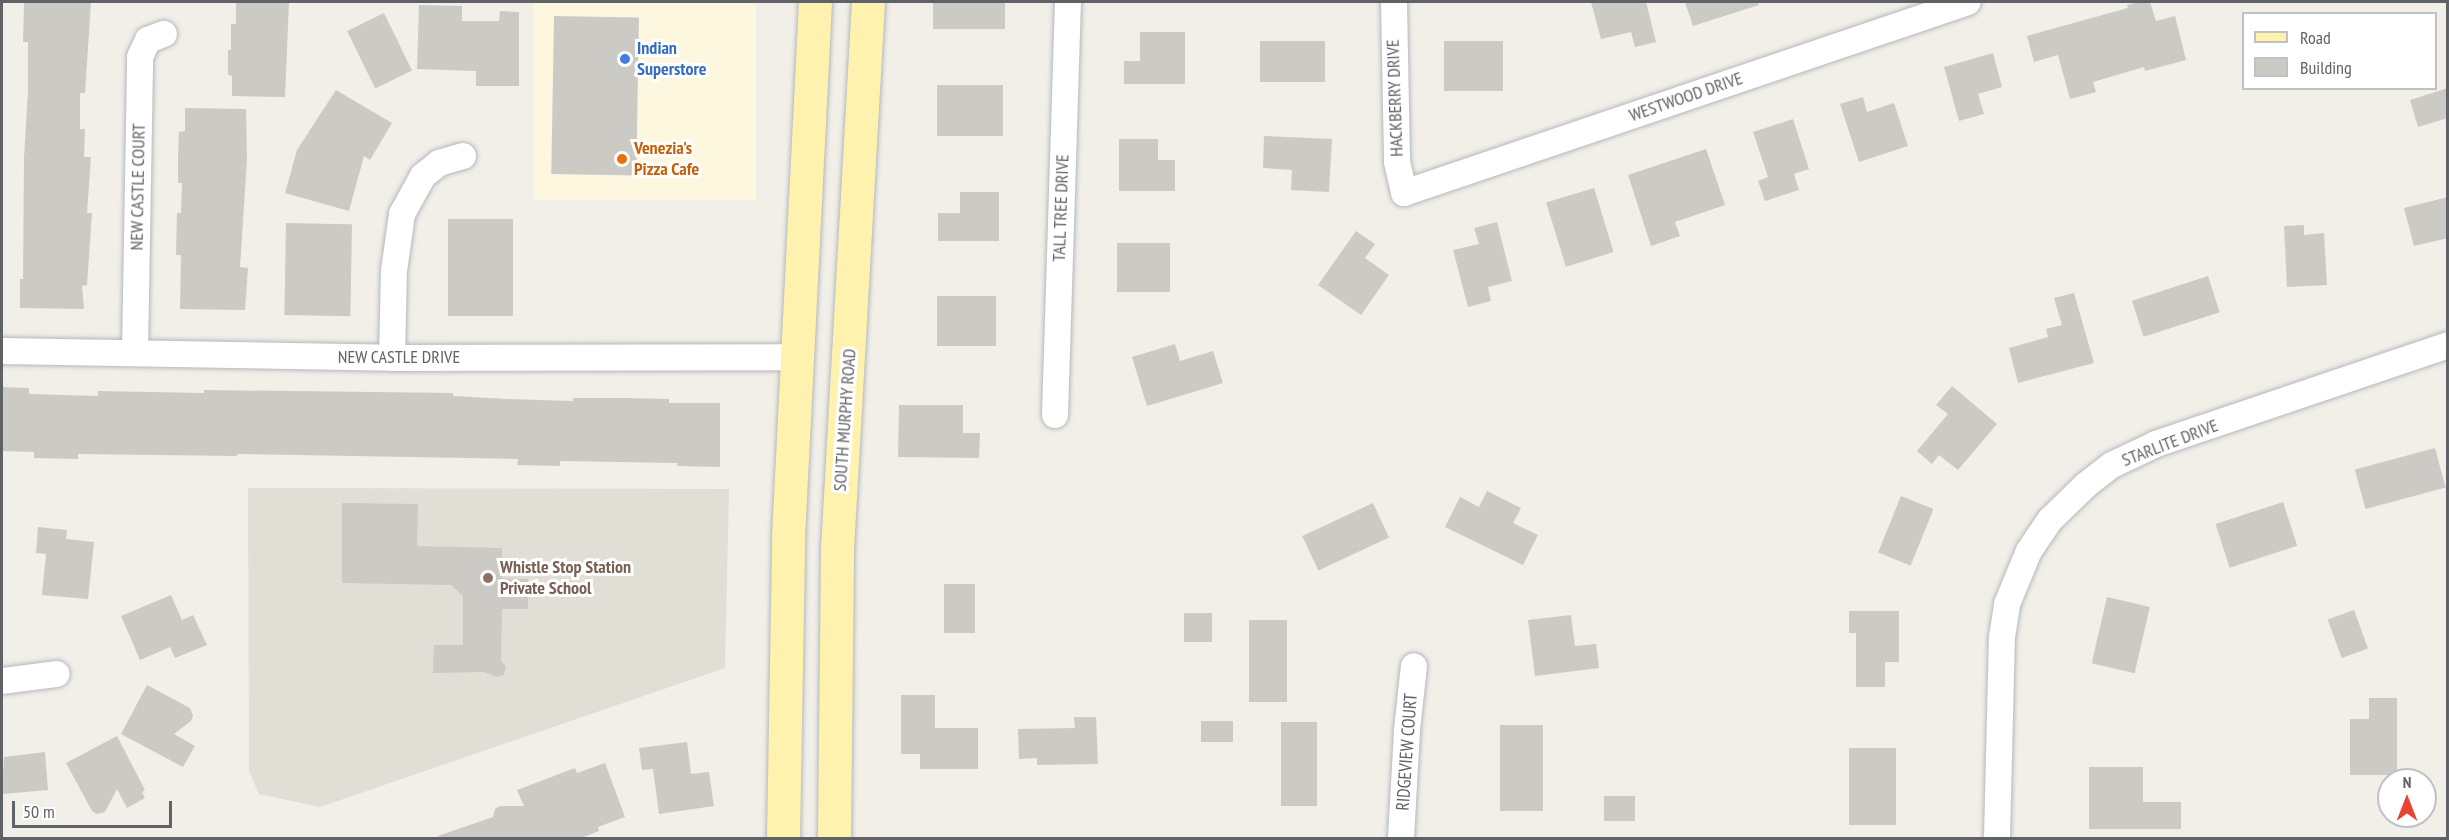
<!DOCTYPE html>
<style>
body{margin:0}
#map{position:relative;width:2449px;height:840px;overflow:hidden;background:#f1efe8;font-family:"PT Sans Narrow",sans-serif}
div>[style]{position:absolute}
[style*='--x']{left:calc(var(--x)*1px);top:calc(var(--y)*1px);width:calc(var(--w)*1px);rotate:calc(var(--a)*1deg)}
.commercial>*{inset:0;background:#fef7e0;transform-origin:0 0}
.education>*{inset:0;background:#e1ded6}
.building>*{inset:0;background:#cccac5;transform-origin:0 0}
.roads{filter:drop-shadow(0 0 2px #b5b8bc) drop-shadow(0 0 2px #b5b8bc)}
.minor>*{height:26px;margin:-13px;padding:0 13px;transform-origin:13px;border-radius:13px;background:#fff}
.major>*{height:33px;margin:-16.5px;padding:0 16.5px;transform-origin:16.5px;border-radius:16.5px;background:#fff2af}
.dots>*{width:16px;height:16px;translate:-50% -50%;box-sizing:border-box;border:3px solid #fff;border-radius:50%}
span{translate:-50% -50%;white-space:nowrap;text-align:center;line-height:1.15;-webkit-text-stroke:6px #fff;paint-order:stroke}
.shop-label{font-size:18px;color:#366cbe;font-weight:700}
.left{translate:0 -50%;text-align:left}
.street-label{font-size:18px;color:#5f6368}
.food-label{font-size:18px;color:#c56008;font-weight:700}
.education-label{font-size:18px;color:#785e54;font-weight:700}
.frame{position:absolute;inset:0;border:3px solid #5f6368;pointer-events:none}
.legend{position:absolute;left:2242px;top:12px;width:195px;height:78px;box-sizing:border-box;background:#fff;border:2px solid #bfc1c3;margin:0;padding:8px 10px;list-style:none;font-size:18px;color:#5f6368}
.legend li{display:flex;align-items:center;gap:12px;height:30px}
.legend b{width:30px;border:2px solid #bfc1c3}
.north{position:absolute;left:2377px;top:768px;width:60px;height:60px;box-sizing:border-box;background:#fff;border:2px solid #bfc1c3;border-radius:50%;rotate:0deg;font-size:16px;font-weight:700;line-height:24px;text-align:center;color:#5f6368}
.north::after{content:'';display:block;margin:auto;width:21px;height:27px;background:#ea4335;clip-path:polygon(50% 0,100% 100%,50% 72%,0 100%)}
.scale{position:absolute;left:12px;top:801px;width:160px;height:27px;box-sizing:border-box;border:3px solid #5f6368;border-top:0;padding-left:8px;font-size:18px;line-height:21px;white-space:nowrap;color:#5f6368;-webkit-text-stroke:4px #fff;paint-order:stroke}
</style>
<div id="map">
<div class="commercial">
<div style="left:534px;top:2px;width:222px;height:198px"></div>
</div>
<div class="education">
<div style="clip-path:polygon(248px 488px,729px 489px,725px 668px,320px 807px,259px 794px,249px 771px)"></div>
</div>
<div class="building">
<div style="clip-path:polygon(24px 2px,91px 2px,85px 93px,80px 93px,80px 129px,85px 129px,84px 157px,91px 157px,87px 213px,92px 213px,87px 285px,82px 286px,84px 309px,20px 308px,20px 279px,23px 279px,24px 157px,28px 91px,28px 42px,23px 42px)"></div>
<div style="clip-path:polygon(236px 2px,289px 2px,285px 97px,232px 96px,232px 76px,228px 75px,228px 50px,231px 50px,231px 24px,236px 24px)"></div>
<div style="left:933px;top:2px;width:72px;height:27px"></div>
<div style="clip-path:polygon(1591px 2px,1646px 2px,1656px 42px,1635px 47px,1631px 32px,1601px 39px)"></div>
<div style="clip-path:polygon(1685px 2px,1758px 2px,1759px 5px,1693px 26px)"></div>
<div style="clip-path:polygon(2139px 2px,2150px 2px,2156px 21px,2175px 16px,2186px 60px,2145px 71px,2144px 67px,2093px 82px,2096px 92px,2070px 99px,2058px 55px,2034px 62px,2027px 36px,2128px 8px,2127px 5px)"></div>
<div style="clip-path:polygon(419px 5px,462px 6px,462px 21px,499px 21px,500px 11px,519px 12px,519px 86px,476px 86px,476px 71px,417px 69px)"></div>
<div style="left:384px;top:13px;width:64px;height:41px;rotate:64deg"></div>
<div style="left:554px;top:16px;width:85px;height:158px;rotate:1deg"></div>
<div style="clip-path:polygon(1140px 32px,1185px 32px,1185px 84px,1124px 84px,1124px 61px,1140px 61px)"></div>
<div style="left:1260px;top:41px;width:65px;height:41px"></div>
<div style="left:1444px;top:41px;width:59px;height:50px"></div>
<div style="clip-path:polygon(1993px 53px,2002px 87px,1978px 94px,1984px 114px,1959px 121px,1944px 67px)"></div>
<div style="left:937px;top:85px;width:66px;height:51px"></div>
<div style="clip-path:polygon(2448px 88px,2448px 118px,2418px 127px,2410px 100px)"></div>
<div style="clip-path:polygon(336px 90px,392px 123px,370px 160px,364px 156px,349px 211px,285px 193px,297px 150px)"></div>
<div style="clip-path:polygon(1863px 97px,1867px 112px,1894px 103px,1908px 146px,1859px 162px,1840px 104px)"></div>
<div style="clip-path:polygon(185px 108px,246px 109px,247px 160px,240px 267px,248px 268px,245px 310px,180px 309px,181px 255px,176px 255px,177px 213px,181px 213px,182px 183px,178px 183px,178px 157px,179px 132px,185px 131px)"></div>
<div style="clip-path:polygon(1793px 119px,1809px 169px,1794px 174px,1799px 190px,1765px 201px,1758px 181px,1768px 177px,1753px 132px)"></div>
<div style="clip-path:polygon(1264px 136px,1332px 139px,1329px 192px,1291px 190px,1292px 170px,1263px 168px)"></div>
<div style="clip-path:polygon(1119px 139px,1158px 139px,1158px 160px,1175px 160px,1175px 191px,1119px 191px)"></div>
<div style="clip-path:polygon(1706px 149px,1725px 205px,1675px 222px,1680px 236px,1651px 246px,1628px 175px)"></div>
<div style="left:1594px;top:188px;width:67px;height:50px;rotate:73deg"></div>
<div style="clip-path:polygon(960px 192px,999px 192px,999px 241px,938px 241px,938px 213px,960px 213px)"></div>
<div style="clip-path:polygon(2448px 197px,2448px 238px,2414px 246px,2404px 208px)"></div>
<div style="left:513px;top:219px;width:97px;height:65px;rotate:90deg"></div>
<div style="clip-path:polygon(1497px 222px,1512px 281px,1488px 287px,1491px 301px,1468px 307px,1453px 250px,1479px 244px,1474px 228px)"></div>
<div style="left:286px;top:223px;width:66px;height:92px;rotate:1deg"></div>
<div style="clip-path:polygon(2304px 225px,2304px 235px,2324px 233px,2327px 285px,2287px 287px,2284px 226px)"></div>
<div style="clip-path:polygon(1356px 231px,1375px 244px,1365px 258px,1389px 275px,1361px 315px,1318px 285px)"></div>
<div style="left:1117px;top:243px;width:53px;height:49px"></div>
<div style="left:2208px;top:276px;width:38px;height:80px;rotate:72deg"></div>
<div style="clip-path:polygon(2074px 293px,2094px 363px,2018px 383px,2009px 348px,2048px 337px,2046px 329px,2062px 325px,2054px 298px)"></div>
<div style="left:937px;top:296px;width:59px;height:50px"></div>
<div style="clip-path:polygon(1175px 344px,1180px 361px,1213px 351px,1223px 383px,1147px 406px,1132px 357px)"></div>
<div style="clip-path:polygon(1952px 386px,1997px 424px,1958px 470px,1939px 455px,1932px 464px,1917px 451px,1948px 414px,1936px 405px)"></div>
<div style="clip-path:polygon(2px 387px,29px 388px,29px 394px,98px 396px,98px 391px,204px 393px,204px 390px,453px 393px,453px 396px,507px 399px,573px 401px,573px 398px,626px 398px,669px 399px,669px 403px,720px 403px,720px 467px,677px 466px,678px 463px,560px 461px,560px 466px,517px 465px,518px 459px,237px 454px,237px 456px,78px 454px,78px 459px,34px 458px,34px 452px,2px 451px)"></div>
<div style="clip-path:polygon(899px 405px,963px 405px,963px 433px,980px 433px,979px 458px,898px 457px)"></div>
<div style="left:2435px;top:448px;width:41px;height:83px;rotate:75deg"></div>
<div style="clip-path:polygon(1487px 491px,1521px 508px,1513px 523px,1538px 535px,1523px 565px,1445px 527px,1460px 497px,1479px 507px)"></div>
<div style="left:1901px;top:496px;width:35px;height:61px;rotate:22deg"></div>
<div style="left:2283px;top:502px;width:46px;height:71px;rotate:72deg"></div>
<div style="clip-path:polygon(342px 503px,418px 504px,417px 546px,502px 548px,502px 578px,528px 579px,528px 609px,502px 609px,501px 660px,506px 667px,504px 675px,497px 677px,484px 672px,433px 673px,434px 645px,463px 645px,463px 596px,451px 585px,342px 583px)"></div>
<div style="left:1373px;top:503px;width:38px;height:78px;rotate:65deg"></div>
<div style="clip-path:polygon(38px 527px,67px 530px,66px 539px,94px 542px,88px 599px,42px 595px,46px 554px,36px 553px)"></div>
<div style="left:944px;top:584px;width:31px;height:49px"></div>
<div style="clip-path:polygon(171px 595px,182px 620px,193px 615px,207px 645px,175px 658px,170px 647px,140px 660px,121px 616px)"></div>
<div style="left:2107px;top:597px;width:44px;height:68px;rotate:13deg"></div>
<div style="left:2354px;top:610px;width:41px;height:28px;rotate:70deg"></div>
<div style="clip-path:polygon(1849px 611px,1899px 611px,1899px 662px,1885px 662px,1885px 687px,1856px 687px,1856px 633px,1849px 633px)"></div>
<div style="left:1184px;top:613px;width:28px;height:29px"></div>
<div style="clip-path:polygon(1571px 615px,1575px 646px,1596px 644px,1599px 668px,1535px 676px,1528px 620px)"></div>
<div style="left:1249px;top:620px;width:38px;height:82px"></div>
<div style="clip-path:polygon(147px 685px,190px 708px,193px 715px,191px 721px,174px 734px,195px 746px,183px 767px,121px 734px)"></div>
<div style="clip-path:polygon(901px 695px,935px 695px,935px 728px,978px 728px,978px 769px,920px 769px,920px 754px,901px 754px)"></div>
<div style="clip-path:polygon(2369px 698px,2397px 698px,2397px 775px,2350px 775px,2350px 719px,2369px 719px)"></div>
<div style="clip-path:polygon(1074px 717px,1096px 717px,1098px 764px,1037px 765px,1037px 758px,1019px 759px,1018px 729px,1075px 728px)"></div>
<div style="left:1201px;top:721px;width:32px;height:21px"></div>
<div style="left:1281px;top:722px;width:36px;height:84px"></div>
<div style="left:1500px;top:725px;width:43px;height:86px"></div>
<div style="clip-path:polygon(117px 736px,145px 790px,142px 792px,145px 798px,127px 808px,117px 789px,105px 812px,97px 814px,92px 811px,66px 763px)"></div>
<div style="clip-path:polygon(687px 742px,691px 774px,709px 772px,714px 806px,659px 814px,653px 769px,642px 770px,639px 748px)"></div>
<div style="left:1849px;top:748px;width:47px;height:77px"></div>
<div style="clip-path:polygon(45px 752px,48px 790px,2px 794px,4px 757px)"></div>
<div style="clip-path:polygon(605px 763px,625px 817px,598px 827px,599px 831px,581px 838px,438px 838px,438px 836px,493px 817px,495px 809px,500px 806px,524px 806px,517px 790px,575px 768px,577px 773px)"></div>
<div style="clip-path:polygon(2089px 767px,2143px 767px,2143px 802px,2181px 802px,2181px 829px,2089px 829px)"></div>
<div style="left:1604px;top:796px;width:31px;height:25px"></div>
</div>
<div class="roads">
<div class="minor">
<div style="--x:1394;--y:2;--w:160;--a:88.9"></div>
<div style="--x:1397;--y:162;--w:32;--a:77"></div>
<div style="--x:1404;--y:193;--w:595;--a:-18.71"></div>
<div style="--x:2;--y:351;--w:390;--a:1"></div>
<div style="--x:392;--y:358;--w:404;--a:-0.1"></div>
<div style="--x:135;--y:353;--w:296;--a:-89"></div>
<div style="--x:140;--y:57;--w:19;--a:-65"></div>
<div style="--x:148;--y:40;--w:17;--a:-21"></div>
<div style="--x:392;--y:358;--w:87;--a:-88.7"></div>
<div style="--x:394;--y:271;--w:58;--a:-82"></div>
<div style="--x:402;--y:214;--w:43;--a:-61.1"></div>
<div style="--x:423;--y:176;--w:21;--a:-39"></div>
<div style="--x:439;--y:163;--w:25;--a:-16"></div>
<div style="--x:1055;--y:415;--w:413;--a:-88.2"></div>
<div style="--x:2;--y:681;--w:55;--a:-7.3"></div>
<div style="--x:1401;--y:838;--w:108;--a:-86.8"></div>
<div style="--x:1407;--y:730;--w:64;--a:-83.8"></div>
<div style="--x:1997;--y:838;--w:201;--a:-88.6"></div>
<div style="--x:2002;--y:637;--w:33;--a:-81"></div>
<div style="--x:2007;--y:604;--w:57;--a:-67.5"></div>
<div style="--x:2029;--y:551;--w:37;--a:-56"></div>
<div style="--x:2050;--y:520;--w:50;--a:-44.2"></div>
<div style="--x:2086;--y:485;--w:33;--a:-38"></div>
<div style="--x:2112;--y:465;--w:49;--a:-25.5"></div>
<div style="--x:2156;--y:444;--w:308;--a:-18.7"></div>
</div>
<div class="major">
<div style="--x:783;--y:838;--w:301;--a:-89"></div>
<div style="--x:788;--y:537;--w:536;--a:-87.11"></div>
<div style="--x:834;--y:838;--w:289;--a:-89.4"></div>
<div style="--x:837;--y:549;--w:548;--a:-86.76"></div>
</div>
</div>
<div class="dots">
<div style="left:625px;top:59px;background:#3f7fe0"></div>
<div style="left:622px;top:159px;background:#e8710a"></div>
<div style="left:488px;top:578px;background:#8d6e63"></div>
</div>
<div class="shop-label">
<span class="left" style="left:637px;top:59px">Indian<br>Superstore</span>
</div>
<div class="street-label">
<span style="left:1686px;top:97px;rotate:-19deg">WESTWOOD DRIVE</span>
<span style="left:1395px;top:98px;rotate:-92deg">HACKBERRY DRIVE</span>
<span style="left:138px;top:187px;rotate:-89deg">NEW CASTLE COURT</span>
<span style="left:1061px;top:208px;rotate:-88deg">TALL TREE DRIVE</span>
<span style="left:399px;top:357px">NEW CASTLE DRIVE</span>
<span style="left:845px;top:420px;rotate:-86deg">SOUTH MURPHY ROAD</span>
<span style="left:2170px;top:443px;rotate:-21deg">STARLITE DRIVE</span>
<span style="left:1407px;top:752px;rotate:-86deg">RIDGEVIEW COURT</span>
</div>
<div class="food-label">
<span class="left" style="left:634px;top:159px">Venezia's<br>Pizza Cafe</span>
</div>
<div class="education-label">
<span class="left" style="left:500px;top:578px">Whistle Stop Station<br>Private School</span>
</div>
<div class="frame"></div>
<ul class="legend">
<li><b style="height:8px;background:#fff2af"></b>Road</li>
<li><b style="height:16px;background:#cccac5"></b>Building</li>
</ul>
<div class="north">N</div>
<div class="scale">50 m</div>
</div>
